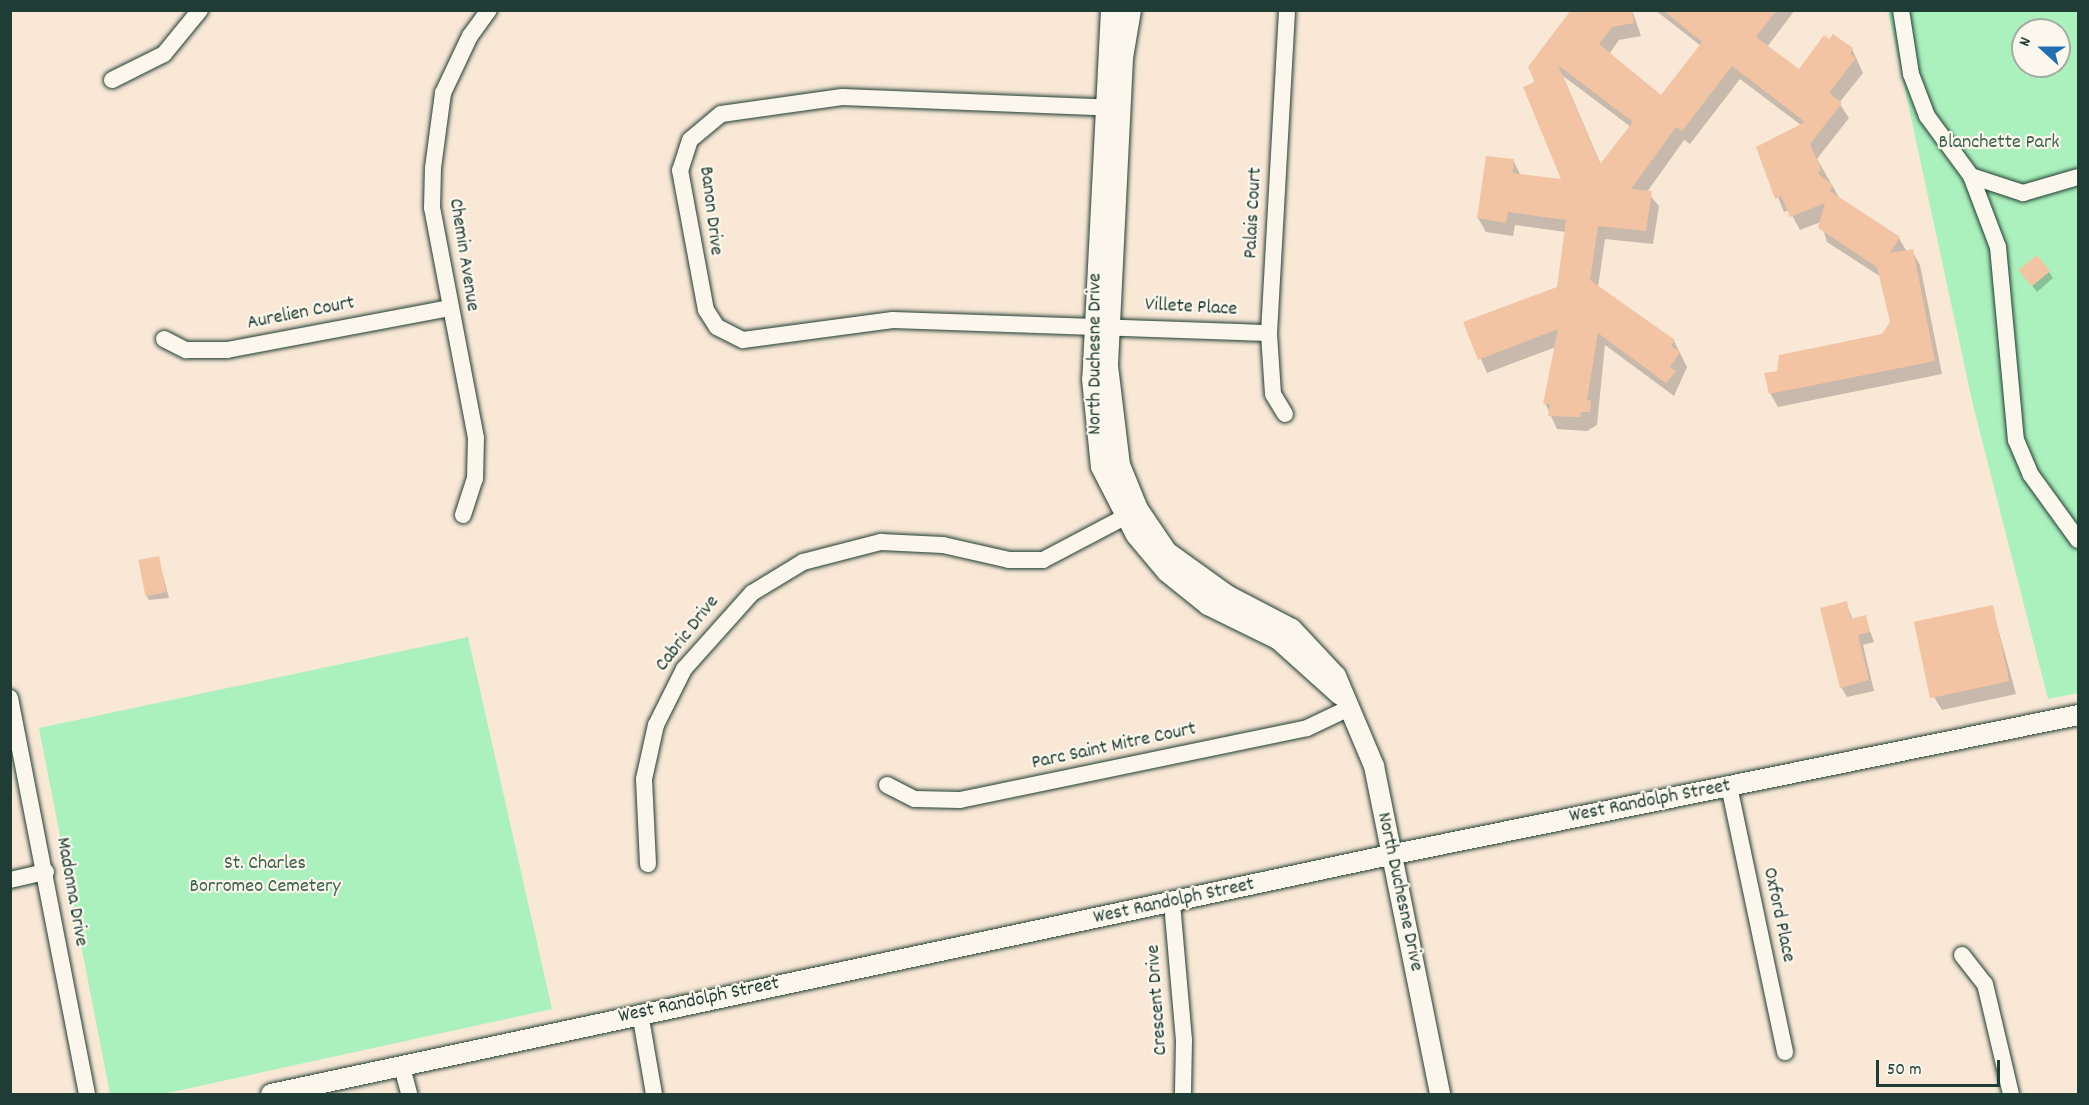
<!DOCTYPE html>
<style>
body{margin:0}
#map{position:relative;width:2089px;height:1105px;overflow:hidden;background:#f9e8d6;font-family:Dekko,sans-serif}
div>[style]{position:absolute}
[style*='--x']{left:calc(var(--x)*1px);top:calc(var(--y)*1px);width:calc(var(--w)*1px);rotate:calc(var(--a)*1deg)}
.green>*{inset:0;background:#abf1bd}
.shadow>*{inset:0;background:#0003}
.building>*{inset:0;background:#f3c4a3;transform-origin:0 0}
.roads{filter:drop-shadow(0 0 2px #1f3d34) drop-shadow(0 0 2px #1f3d34)}
.minor>*{height:16px;margin:-8px;padding:0 8px;transform-origin:8px;border-radius:8px;background:#fbf7ec}
.tertiary>*{height:20px;margin:-10px;padding:0 10px;transform-origin:10px;border-radius:10px;background:#fbf7ec}
span{translate:-50% -50%;white-space:nowrap;text-align:center;line-height:1.15;-webkit-text-stroke:4.5px #fbf7ec;paint-order:stroke}
.park-label{font-size:20px;color:#3b614f}
.street-label{font-size:20px;color:#1f3d34}
.frame{position:absolute;inset:0;border:12px solid #1f3d34;pointer-events:none}
.north{position:absolute;left:2011px;top:18px;width:60px;height:60px;box-sizing:border-box;background:#fbf7ec;border:2px solid #a3ada2;border-radius:50%;rotate:291deg;font-size:16px;font-weight:700;line-height:24px;text-align:center;color:#1f3d34}
.north::after{content:'';display:block;margin:auto;width:21px;height:27px;background:#1f6fb2;clip-path:polygon(50% 0,100% 100%,50% 72%,0 100%)}
.scale{position:absolute;left:1876px;top:1060px;width:124px;height:27px;box-sizing:border-box;border:3px solid #1f3d34;border-top:0;padding-left:8px;font-size:18px;line-height:21px;white-space:nowrap;color:#1f3d34;-webkit-text-stroke:4px #fbf7ec;paint-order:stroke}
</style>
<div id="map">
<div class="green">
<div style="clip-path:polygon(evenodd,1888px 11px,2078px 11px,2078px 693px,2048px 699px,1973px 405px,1888px 11px,2023px 30px,2059px 30px,2059px 66px,2023px 66px,2023px 30px)"></div>
<div style="clip-path:polygon(468px 637px,552px 1009px,163px 1094px,110px 1094px,39px 728px)"></div>
</div>
<div class="shadow">
<div style="clip-path:polygon(evenodd,1632px 10px,1641px 36px,1619px 40px,1609px 54px,1661px 97px,1701px 46px,1655px 10px,1795px 10px,1767px 47px,1799px 71px,1852px 49px,1863px 73px,1839px 103px,1849px 118px,1817px 159px,1840px 199px,1899px 238px,1907px 252px,1912px 251px,1920px 265px,1942px 374px,1778px 407px,1770px 393px,1779px 372px,1883px 335px,1892px 323px,1881px 277px,1827px 242px,1821px 222px,1800px 230px,1789px 210px,1784px 212px,1758px 148px,1801px 125px,1740px 79px,1690px 144px,1684px 140px,1647px 192px,1659px 206px,1653px 244px,1605px 239px,1598px 287px,1674px 341px,1687px 367px,1674px 396px,1605px 345px,1597px 425px,1587px 431px,1557px 429px,1545px 403px,1556px 347px,1487px 373px,1465px 323px,1558px 288px,1566px 232px,1515px 225px,1513px 236px,1486px 232px,1478px 218px,1513px 160px,1521px 176px,1563px 181px,1530px 67px,1632px 10px,1563px 76px,1631px 127px,1601px 165px,1563px 76px)"></div>
<div style="clip-path:polygon(2021px 271px,2049px 272px,2053px 278px,2037px 292px)"></div>
<div style="clip-path:polygon(158px 557px,169px 598px,149px 600px,145px 593px)"></div>
<div style="clip-path:polygon(1846px 603px,1853px 620px,1865px 617px,1874px 642px,1863px 645px,1874px 691px,1847px 697px,1841px 687px)"></div>
<div style="clip-path:polygon(1992px 607px,2016px 694px,1942px 710px,1934px 697px)"></div>
</div>
<div class="building">
<div style="clip-path:polygon(evenodd,1571px 10px,1632px 10px,1634px 23px,1612px 27px,1599px 44px,1661px 95px,1702px 42px,1663px 10px,1777px 10px,1756px 37px,1799px 69px,1824px 35px,1829px 39px,1833px 34px,1853px 48px,1850px 54px,1856px 58px,1829px 93px,1842px 103px,1810px 144px,1821px 169px,1818px 174px,1833px 185px,1830px 191px,1900px 237px,1890px 253px,1913px 249px,1935px 361px,1769px 394px,1764px 373px,1777px 371px,1779px 355px,1882px 334px,1890px 322px,1877px 267px,1818px 228px,1825px 203px,1790px 217px,1781px 196px,1775px 199px,1756px 147px,1805px 122px,1732px 66px,1682px 131px,1676px 127px,1631px 189px,1652px 191px,1646px 231px,1598px 226px,1590px 280px,1675px 340px,1671px 346px,1680px 352px,1670px 367px,1676px 371px,1666px 383px,1598px 333px,1587px 400px,1591px 400px,1590px 412px,1581px 412px,1580px 417px,1548px 416px,1550px 404px,1543px 404px,1558px 329px,1478px 360px,1463px 322px,1557px 287px,1566px 220px,1508px 212px,1506px 223px,1477px 218px,1486px 156px,1514px 159px,1513px 173px,1561px 179px,1523px 87px,1535px 82px,1528px 67px,1571px 10px,1558px 65px,1633px 122px,1600px 164px,1558px 65px)"></div>
<div style="left:2037px;top:255px;width:21px;height:24px;rotate:51deg"></div>
<div style="left:159px;top:556px;width:37px;height:21px;rotate:79deg"></div>
<div style="clip-path:polygon(1847px 601px,1851px 619px,1866px 615px,1870px 632px,1858px 635px,1869px 680px,1840px 688px,1820px 608px)"></div>
<div style="left:1993px;top:605px;width:78px;height:81px;rotate:78deg"></div>
</div>
<div class="roads">
<div class="minor">
<div style="--x:1901;--y:10;--w:65;--a:81.1"></div>
<div style="--x:1911;--y:74;--w:45;--a:69.1"></div>
<div style="--x:1927;--y:116;--w:74;--a:53.7"></div>
<div style="--x:1971;--y:176;--w:76;--a:69.2"></div>
<div style="--x:1998;--y:247;--w:194;--a:84.7"></div>
<div style="--x:2016;--y:440;--w:38;--a:67"></div>
<div style="--x:2031;--y:475;--w:80;--a:54.1"></div>
<div style="--x:112;--y:80;--w:58;--a:-26.6"></div>
<div style="--x:164;--y:54;--w:57;--a:-50.7"></div>
<div style="--x:1119;--y:108;--w:277;--a:-177.7"></div>
<div style="--x:842;--y:97;--w:122;--a:172"></div>
<div style="--x:721;--y:114;--w:40;--a:140"></div>
<div style="--x:690;--y:140;--w:32;--a:108"></div>
<div style="--x:680;--y:170;--w:142;--a:79.5"></div>
<div style="--x:706;--y:310;--w:20;--a:57"></div>
<div style="--x:717;--y:327;--w:29;--a:27"></div>
<div style="--x:743;--y:340;--w:151;--a:-7.6"></div>
<div style="--x:893;--y:320;--w:376;--a:2"></div>
<div style="--x:1971;--y:176;--w:55;--a:18.1"></div>
<div style="--x:2023;--y:193;--w:57;--a:-16.2"></div>
<div style="--x:164;--y:339;--w:25;--a:27"></div>
<div style="--x:186;--y:350;--w:41;--a:0"></div>
<div style="--x:227;--y:350;--w:226;--a:-10.7"></div>
<div style="--x:1285;--y:414;--w:23;--a:-121"></div>
<div style="--x:1273;--y:394;--w:61;--a:-93.8"></div>
<div style="--x:1269;--y:333;--w:324;--a:-86.8"></div>
<div style="--x:463;--y:515;--w:38;--a:-72"></div>
<div style="--x:475;--y:479;--w:41;--a:-88.6"></div>
<div style="--x:476;--y:438;--w:234;--a:-100.8"></div>
<div style="--x:432;--y:208;--w:40;--a:-88.6"></div>
<div style="--x:433;--y:168;--w:76;--a:-82.4"></div>
<div style="--x:443;--y:93;--w:63;--a:-64.7"></div>
<div style="--x:470;--y:36;--w:32;--a:-54"></div>
<div style="--x:10;--y:698;--w:403;--a:79"></div>
<div style="--x:887;--y:785;--w:31;--a:27"></div>
<div style="--x:915;--y:799;--w:45;--a:1.3"></div>
<div style="--x:960;--y:800;--w:354;--a:-11.7"></div>
<div style="--x:1307;--y:728;--w:44;--a:-25.4"></div>
<div style="--x:1729;--y:786;--w:272;--a:78.1"></div>
<div style="--x:648;--y:864;--w:85;--a:-92.7"></div>
<div style="--x:644;--y:779;--w:55;--a:-77.5"></div>
<div style="--x:656;--y:725;--w:63;--a:-63.4"></div>
<div style="--x:684;--y:669;--w:102;--a:-48.2"></div>
<div style="--x:752;--y:593;--w:60;--a:-31.3"></div>
<div style="--x:803;--y:562;--w:81;--a:-14.4"></div>
<div style="--x:881;--y:542;--w:62;--a:2.8"></div>
<div style="--x:943;--y:545;--w:68;--a:12.8"></div>
<div style="--x:1009;--y:560;--w:34;--a:0"></div>
<div style="--x:1043;--y:560;--w:107;--a:-27.8"></div>
<div style="--x:10;--y:880;--w:37;--a:-13"></div>
<div style="--x:1172;--y:903;--w:138;--a:85"></div>
<div style="--x:1184;--y:1040;--w:54;--a:91.1"></div>
<div style="--x:1962;--y:955;--w:37;--a:52"></div>
<div style="--x:1985;--y:984;--w:113;--a:76.7"></div>
<div style="--x:640;--y:1013;--w:82;--a:80.2"></div>
<div style="--x:402;--y:1067;--w:28;--a:75"></div>
</div>
<div class="tertiary">
<div style="--x:1111;--y:10;--w:369;--a:92.9"></div>
<div style="--x:1092;--y:379;--w:88;--a:84.2"></div>
<div style="--x:1101;--y:467;--w:76;--a:62.8"></div>
<div style="--x:1136;--y:535;--w:48;--a:50"></div>
<div style="--x:1167;--y:572;--w:53;--a:38.8"></div>
<div style="--x:1208;--y:605;--w:79;--a:26.2"></div>
<div style="--x:1279;--y:640;--w:82;--a:42"></div>
<div style="--x:1131;--y:10;--w:49;--a:99.5"></div>
<div style="--x:1123;--y:58;--w:308;--a:92.8"></div>
<div style="--x:1108;--y:366;--w:100;--a:83.1"></div>
<div style="--x:1120;--y:465;--w:48;--a:67.8"></div>
<div style="--x:1138;--y:509;--w:52;--a:56"></div>
<div style="--x:1167;--y:552;--w:74;--a:35.6"></div>
<div style="--x:1227;--y:595;--w:73;--a:27.6"></div>
<div style="--x:1292;--y:629;--w:64;--a:46.9"></div>
<div style="--x:1336;--y:676;--w:98;--a:67.1"></div>
<div style="--x:1374;--y:766;--w:335;--a:78.6"></div>
<div style="--x:271;--y:1094;--w:1144;--a:-12.06"></div>
<div style="--x:1390;--y:855;--w:702;--a:-11.5"></div>
</div>
</div>
<div class="park-label">
<span style="left:1999px;top:143px">Blanchette Park</span>
<span style="left:265px;top:876px">St. Charles<br>Borromeo Cemetery</span>
</div>
<div class="street-label">
<span style="left:710px;top:211px;rotate:83deg">Banon Drive</span>
<span style="left:1254px;top:213px;rotate:-87deg">Palais Court</span>
<span style="left:463px;top:255px;rotate:81deg">Chemin Avenue</span>
<span style="left:1191px;top:308px;rotate:3deg">Villete Place</span>
<span style="left:301px;top:314px;rotate:-11deg">Aurelien Court</span>
<span style="left:1096px;top:354px;rotate:-90deg">North Duchesne Drive</span>
<span style="left:688px;top:634px;rotate:-52deg">Cabric Drive</span>
<span style="left:1114px;top:747px;rotate:-12deg">Parc Saint Mitre Court</span>
<span style="left:1650px;top:802px;rotate:-11deg">West Randolph Street</span>
<span style="left:71px;top:892px;rotate:80deg">Madonna Drive</span>
<span style="left:1399px;top:892px;rotate:78deg">North Duchesne Drive</span>
<span style="left:1174px;top:902px;rotate:-12deg">West Randolph Street</span>
<span style="left:1778px;top:915px;rotate:78deg">Oxford Place</span>
<span style="left:1158px;top:1000px;rotate:-94deg">Crescent Drive</span>
<span style="left:699px;top:1001px;rotate:-12deg">West Randolph Street</span>
</div>
<div class="frame"></div>
<div class="north">N</div>
<div class="scale">50 m</div>
</div>
